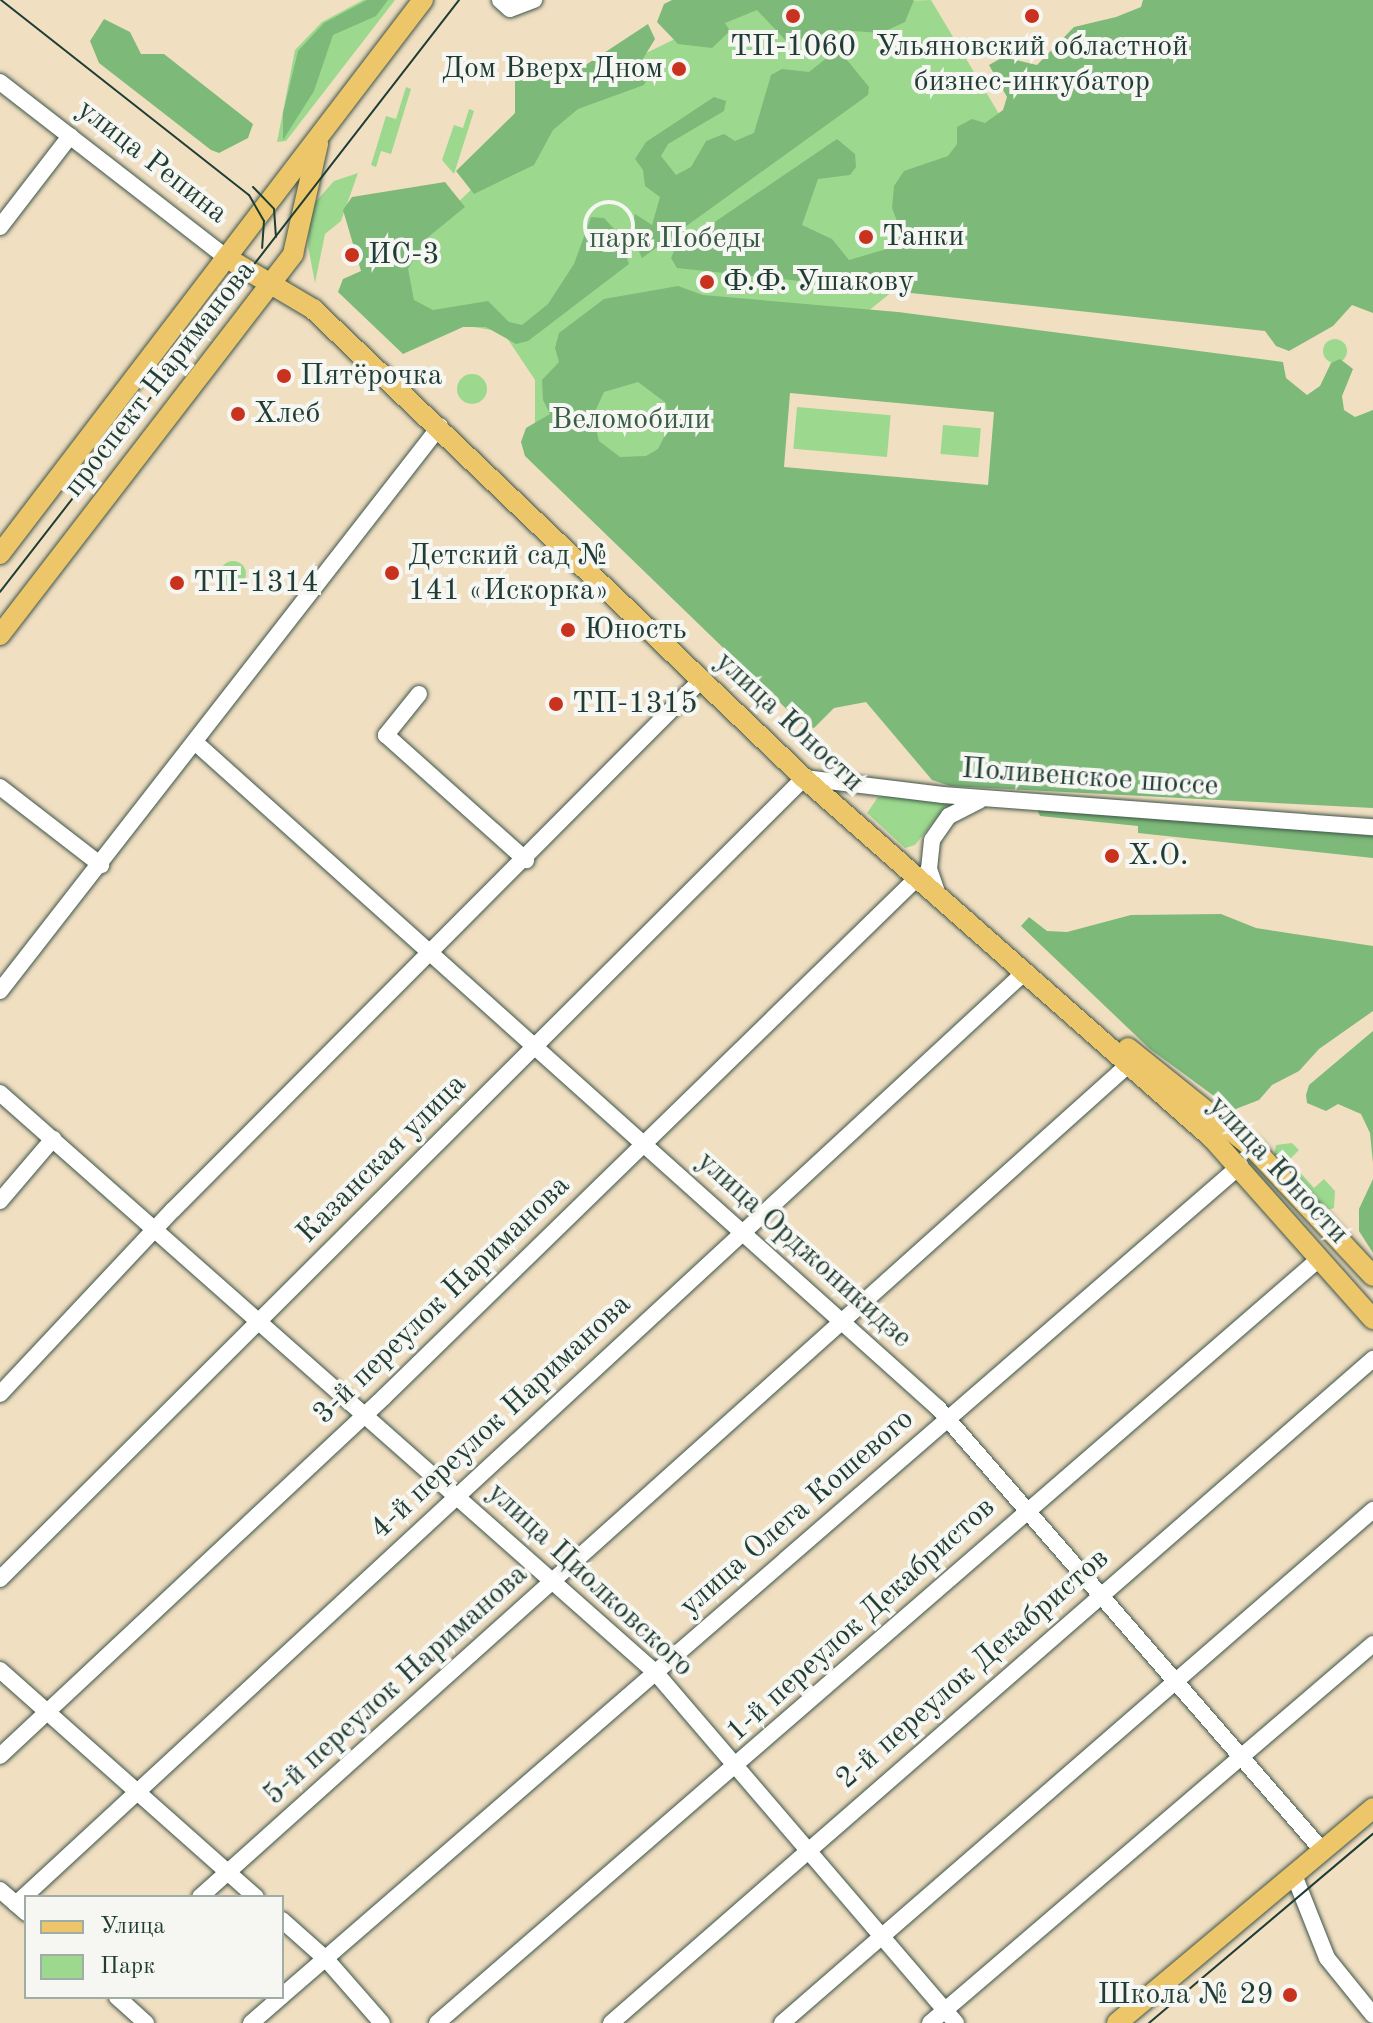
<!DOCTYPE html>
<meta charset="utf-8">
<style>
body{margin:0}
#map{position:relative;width:1373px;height:2023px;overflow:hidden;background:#f1dfc2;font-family:"Old Standard TT",serif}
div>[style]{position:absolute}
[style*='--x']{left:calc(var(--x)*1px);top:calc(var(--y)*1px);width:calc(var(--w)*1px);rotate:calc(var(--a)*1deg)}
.green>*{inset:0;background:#9cd98e;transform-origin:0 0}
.round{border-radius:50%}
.forest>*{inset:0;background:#7db979}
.roads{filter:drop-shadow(0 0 2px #3e5549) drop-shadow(0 0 2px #3e5549)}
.minor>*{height:16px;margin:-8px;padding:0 8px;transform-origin:8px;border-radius:8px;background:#fff}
.major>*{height:20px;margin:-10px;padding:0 10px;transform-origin:10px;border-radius:10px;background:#ecc669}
.tram>*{height:2px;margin:-1px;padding:0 1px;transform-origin:1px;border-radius:1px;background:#1f3d34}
.rail>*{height:7px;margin-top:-3.5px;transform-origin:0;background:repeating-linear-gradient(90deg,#f6f6f2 0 12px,#1f3d34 0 24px);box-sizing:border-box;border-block:2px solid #1f3d34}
.rail>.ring{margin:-2px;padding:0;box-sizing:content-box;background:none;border:4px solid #f6f6f2;border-radius:50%}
.dots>*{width:22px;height:22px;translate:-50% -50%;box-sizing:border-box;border:4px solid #f6f6f2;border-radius:50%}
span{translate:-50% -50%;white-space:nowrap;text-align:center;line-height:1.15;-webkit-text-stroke:8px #f6f6f2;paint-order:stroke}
.poi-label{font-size:30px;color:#1f3d34}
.right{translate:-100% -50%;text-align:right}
.left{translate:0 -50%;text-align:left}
.street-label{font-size:30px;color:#1f3d34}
.park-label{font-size:30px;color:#385c46}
.legend{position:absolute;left:24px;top:1895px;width:260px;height:104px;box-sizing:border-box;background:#f6f6f2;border:2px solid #a0aca6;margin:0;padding:10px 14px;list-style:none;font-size:24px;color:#1f3d34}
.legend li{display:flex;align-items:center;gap:16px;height:40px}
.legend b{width:40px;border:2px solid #a0aca6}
</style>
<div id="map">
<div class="green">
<div style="clip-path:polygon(363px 0,395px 0,286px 141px,277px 142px,295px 50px,322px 22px)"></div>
<div style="clip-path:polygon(931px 0,1036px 176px,606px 522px,535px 424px,535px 380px,503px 332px,462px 325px,373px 284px,579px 86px,742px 6px)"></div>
<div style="clip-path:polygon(406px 87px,411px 89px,391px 154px,381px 151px,376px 167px,371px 165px,386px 116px,396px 119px)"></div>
<div style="clip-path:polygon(469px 109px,474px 111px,454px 174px,442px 160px,454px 125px,463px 128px)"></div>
<div style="clip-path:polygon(358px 173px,341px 221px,325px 234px,315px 283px,308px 246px,311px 207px,334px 181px)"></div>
<div class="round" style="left:1323px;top:339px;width:24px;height:24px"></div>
<div class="round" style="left:457px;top:374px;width:30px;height:30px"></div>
<div style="left:797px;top:407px;width:94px;height:42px;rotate:5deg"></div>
<div style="left:943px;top:425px;width:38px;height:29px;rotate:5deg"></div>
<div class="round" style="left:220px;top:561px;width:26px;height:26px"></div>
<div style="clip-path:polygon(878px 797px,898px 796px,950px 801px,915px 845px,905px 848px,867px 813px)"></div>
<div style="clip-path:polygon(1292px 1143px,1299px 1150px,1289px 1160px,1314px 1188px,1324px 1179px,1335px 1191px,1334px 1208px,1324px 1211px,1274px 1156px,1276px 1145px)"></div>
</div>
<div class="forest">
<div style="clip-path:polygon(367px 0,388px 0,376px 16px,333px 35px,314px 91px,283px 140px,283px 113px,298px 51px,324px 23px)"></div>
<div style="clip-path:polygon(672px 0,914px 0,905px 22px,881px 33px,839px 30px,787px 42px,757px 10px,725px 23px,730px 31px,712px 48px,678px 44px,657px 22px,664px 4px)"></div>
<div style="clip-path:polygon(1143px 0,1373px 0,1373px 313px,1352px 305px,1333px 326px,1289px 351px,1276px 346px,1265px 331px,677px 268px,671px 258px,675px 249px,837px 139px,855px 154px,856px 167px,850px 175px,818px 179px,802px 225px,832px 239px,849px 260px,890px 248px,902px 234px,892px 208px,894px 186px,904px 171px,948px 156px,957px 144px,957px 127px,972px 119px,985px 123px,1003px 110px,1007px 97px,989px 65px,1003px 57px,1037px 65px,1074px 27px,1116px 17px,1141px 7px)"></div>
<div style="clip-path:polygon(104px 19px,130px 32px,141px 54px,164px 54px,253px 124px,248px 138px,219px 153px,211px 150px,99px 63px,90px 41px)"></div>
<div style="clip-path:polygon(648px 24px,655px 39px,641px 62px,651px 71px,644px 85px,578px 109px,553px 130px,534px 165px,474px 194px,456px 171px,515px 113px,515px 80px,533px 65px,578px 70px)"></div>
<div style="clip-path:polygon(838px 49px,869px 87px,868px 95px,642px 258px,631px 233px,635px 214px,652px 225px,660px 197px,645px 186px,643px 170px,635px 159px,646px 142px,714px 97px,726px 101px,724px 111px,668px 144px,661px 156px,676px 175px,691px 167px,706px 141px,724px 134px,735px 141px,754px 133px,771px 75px,782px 69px,809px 72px)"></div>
<div style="clip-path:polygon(445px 182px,465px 207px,427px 238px,408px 269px,414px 300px,433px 310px,488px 301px,509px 322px,522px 325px,548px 304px,574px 264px,591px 217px,604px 218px,619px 234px,629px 264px,528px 341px,516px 344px,486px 327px,463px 327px,403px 354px,338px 292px,343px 279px,361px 271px,343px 210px,352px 197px)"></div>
<div style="clip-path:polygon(evenodd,678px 286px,703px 295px,898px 312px,1283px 362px,1286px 378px,1307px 395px,1320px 386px,1331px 363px,1340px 359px,1353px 369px,1342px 396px,1344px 410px,1355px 417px,1373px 410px,1373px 808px,950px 786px,932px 780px,866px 702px,834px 708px,814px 728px,803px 725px,525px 456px,521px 442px,526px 428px,550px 414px,543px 400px,542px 380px,559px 362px,555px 348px,559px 333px,604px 299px,678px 286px,638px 382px,666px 403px,669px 427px,658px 449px,646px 456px,620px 457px,599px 441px,593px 416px,604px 392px,638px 382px,678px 286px,790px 393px,994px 412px,988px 485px,784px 467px,790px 393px)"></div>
<div style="clip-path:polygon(1037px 809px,1373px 835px,1373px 858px,1138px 833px,1138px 826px,1040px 816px)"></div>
<div style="clip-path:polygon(1221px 914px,1256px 928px,1373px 946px,1373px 1011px,1319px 1049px,1299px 1071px,1272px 1085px,1259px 1100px,1233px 1110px,1150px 1049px,1021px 926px,1029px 917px,1047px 931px,1067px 932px,1131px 915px)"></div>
<div style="clip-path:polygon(1373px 1031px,1373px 1163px,1370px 1133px,1361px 1114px,1338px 1104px,1326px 1111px,1307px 1103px,1306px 1095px,1309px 1085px)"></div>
<div style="clip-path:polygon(1373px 1179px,1373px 1253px,1359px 1231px,1359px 1209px)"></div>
</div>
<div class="roads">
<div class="minor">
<div style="--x:500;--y:0;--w:13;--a:42"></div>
<div style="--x:510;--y:9;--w:26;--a:-21"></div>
<div style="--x:0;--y:82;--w:287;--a:37.8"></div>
<div style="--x:0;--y:227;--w:115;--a:-52.4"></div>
<div style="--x:419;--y:694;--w:53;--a:128.8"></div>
<div style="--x:386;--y:735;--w:188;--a:41.8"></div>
<div style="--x:196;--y:743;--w:996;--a:41.87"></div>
<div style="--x:938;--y:1408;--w:586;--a:49.02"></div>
<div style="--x:0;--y:787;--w:128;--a:37.7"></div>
<div style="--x:938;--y:895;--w:28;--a:-109"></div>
<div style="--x:929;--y:869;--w:29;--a:-84"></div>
<div style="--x:932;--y:840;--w:29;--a:-55"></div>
<div style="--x:949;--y:816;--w:34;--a:-27"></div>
<div style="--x:0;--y:991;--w:716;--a:-52.09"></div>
<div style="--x:0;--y:1093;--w:876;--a:41.48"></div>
<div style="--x:656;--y:1673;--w:461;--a:49.4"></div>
<div style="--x:0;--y:1201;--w:82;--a:-49.5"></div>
<div style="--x:0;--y:1394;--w:253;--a:-46.8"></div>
<div style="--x:173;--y:1210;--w:747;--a:-45.11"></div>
<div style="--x:0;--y:1579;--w:1135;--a:-44.89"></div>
<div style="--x:804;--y:778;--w:140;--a:7"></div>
<div style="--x:943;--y:795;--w:431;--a:4.3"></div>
<div style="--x:0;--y:1670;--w:342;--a:41.6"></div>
<div style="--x:0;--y:1756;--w:526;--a:-43.07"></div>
<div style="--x:384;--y:1397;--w:744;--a:-44.24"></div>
<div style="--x:1294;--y:1875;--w:89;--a:68.3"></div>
<div style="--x:1327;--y:1958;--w:73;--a:51.1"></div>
<div style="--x:0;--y:1890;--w:35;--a:41"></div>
<div style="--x:200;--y:1897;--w:1246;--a:-41.88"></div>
<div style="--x:16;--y:1904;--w:1374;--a:-42.73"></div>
<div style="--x:282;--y:1920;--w:59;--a:41.6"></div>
<div style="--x:326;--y:1959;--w:85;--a:48.8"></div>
<div style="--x:282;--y:1996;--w:1268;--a:-40.91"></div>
<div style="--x:117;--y:1997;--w:39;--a:42"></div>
<div style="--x:251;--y:2023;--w:40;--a:-41"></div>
<div style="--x:437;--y:2023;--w:1168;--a:-40.9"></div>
<div style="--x:611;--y:2023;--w:1011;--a:-41.07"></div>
<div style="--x:782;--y:2023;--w:783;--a:-40.96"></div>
<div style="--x:930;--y:2023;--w:583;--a:-40.55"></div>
</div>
<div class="major">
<div style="--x:227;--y:258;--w:100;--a:30.7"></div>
<div style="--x:313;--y:309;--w:679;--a:43.69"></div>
<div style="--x:804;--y:778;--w:546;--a:41.43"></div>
<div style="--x:1213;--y:1139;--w:241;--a:48.4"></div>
<div style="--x:0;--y:554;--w:697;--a:-52.64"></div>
<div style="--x:0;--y:635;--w:481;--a:-52.4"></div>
<div style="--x:293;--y:254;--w:113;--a:-77.2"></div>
<div style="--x:1128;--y:1048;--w:164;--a:38.8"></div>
<div style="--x:1256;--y:1151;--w:171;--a:46.9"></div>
<div style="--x:1117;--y:2023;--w:334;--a:-40"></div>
</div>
</div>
<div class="tram">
<div style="--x:1;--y:0;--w:315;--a:38.2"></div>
<div style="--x:249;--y:195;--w:30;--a:60"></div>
<div style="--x:264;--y:221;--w:27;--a:94"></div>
<div style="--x:253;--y:187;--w:30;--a:46"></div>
<div style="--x:274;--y:209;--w:28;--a:86"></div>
<div style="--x:0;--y:592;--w:749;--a:-52.21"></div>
<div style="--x:1149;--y:2023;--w:293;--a:-40.2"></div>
</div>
<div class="rail">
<div class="ring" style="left:585px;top:202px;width:44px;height:44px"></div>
</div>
<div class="dots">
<div style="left:793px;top:16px;background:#c8321e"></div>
<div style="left:1032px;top:16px;background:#c8321e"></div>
<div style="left:679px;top:69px;background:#c8321e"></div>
<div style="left:866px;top:237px;background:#c8321e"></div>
<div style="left:352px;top:255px;background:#c8321e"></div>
<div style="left:707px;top:282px;background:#c8321e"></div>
<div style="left:284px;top:376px;background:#c8321e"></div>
<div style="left:238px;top:414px;background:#c8321e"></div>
<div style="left:392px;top:573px;background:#c8321e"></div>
<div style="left:177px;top:583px;background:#c8321e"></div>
<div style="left:568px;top:630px;background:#c8321e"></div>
<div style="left:556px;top:704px;background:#c8321e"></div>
<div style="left:1112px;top:856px;background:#c8321e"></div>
<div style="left:1290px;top:1995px;background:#c8321e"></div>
</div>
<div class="poi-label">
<span style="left:793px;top:47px">ТП-1060</span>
<span style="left:1032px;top:64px">Ульяновский областной<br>бизнес-инкубатор</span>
<span class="right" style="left:663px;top:69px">Дом Вверх Дном</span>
<span class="left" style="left:882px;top:237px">Танки</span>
<span class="left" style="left:368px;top:255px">ИС-3</span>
<span class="left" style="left:723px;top:282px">Ф.Ф. Ушакову</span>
<span class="left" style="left:300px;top:376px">Пятёрочка</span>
<span class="left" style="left:254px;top:414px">Хлеб</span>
<span class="left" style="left:408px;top:573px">Детский сад №<br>141 «Искорка»</span>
<span class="left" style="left:193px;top:583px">ТП-1314</span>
<span class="left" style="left:584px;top:630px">Юность</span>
<span class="left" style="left:572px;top:704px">ТП-1315</span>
<span class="left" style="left:1128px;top:856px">Х.О.</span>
<span class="right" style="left:1274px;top:1995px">Школа № 29</span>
</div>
<div class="street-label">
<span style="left:152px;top:162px;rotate:38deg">улица Репина</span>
<span style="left:160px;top:379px;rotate:-52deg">проспект Нариманова</span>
<span style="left:789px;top:722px;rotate:43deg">улица Юности</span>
<span style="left:1090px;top:778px;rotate:4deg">Поливенское шоссе</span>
<span style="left:382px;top:1159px;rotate:-45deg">Казанская улица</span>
<span style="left:1278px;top:1170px;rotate:47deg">улица Юности</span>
<span style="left:804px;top:1250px;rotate:42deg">улица Орджоникидзе</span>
<span style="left:442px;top:1300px;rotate:-44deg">3-й переулок Нариманова</span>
<span style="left:501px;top:1417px;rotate:-43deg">4-й переулок Нариманова</span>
<span style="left:797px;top:1513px;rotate:-41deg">улица Олега Кошевого</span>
<span style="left:590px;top:1580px;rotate:43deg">улица Циолковского</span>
<span style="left:861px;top:1620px;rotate:-42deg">1-й переулок Декабристов</span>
<span style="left:973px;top:1669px;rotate:-41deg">2-й переулок Декабристов</span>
<span style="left:396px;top:1685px;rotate:-42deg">5-й переулок Нариманова</span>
</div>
<div class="park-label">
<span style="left:675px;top:239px">парк Победы</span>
<span style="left:631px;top:420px">Веломобили</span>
</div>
<ul class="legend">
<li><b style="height:10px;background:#ecc669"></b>Улица</li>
<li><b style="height:22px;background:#9cd98e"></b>Парк</li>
</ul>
</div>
